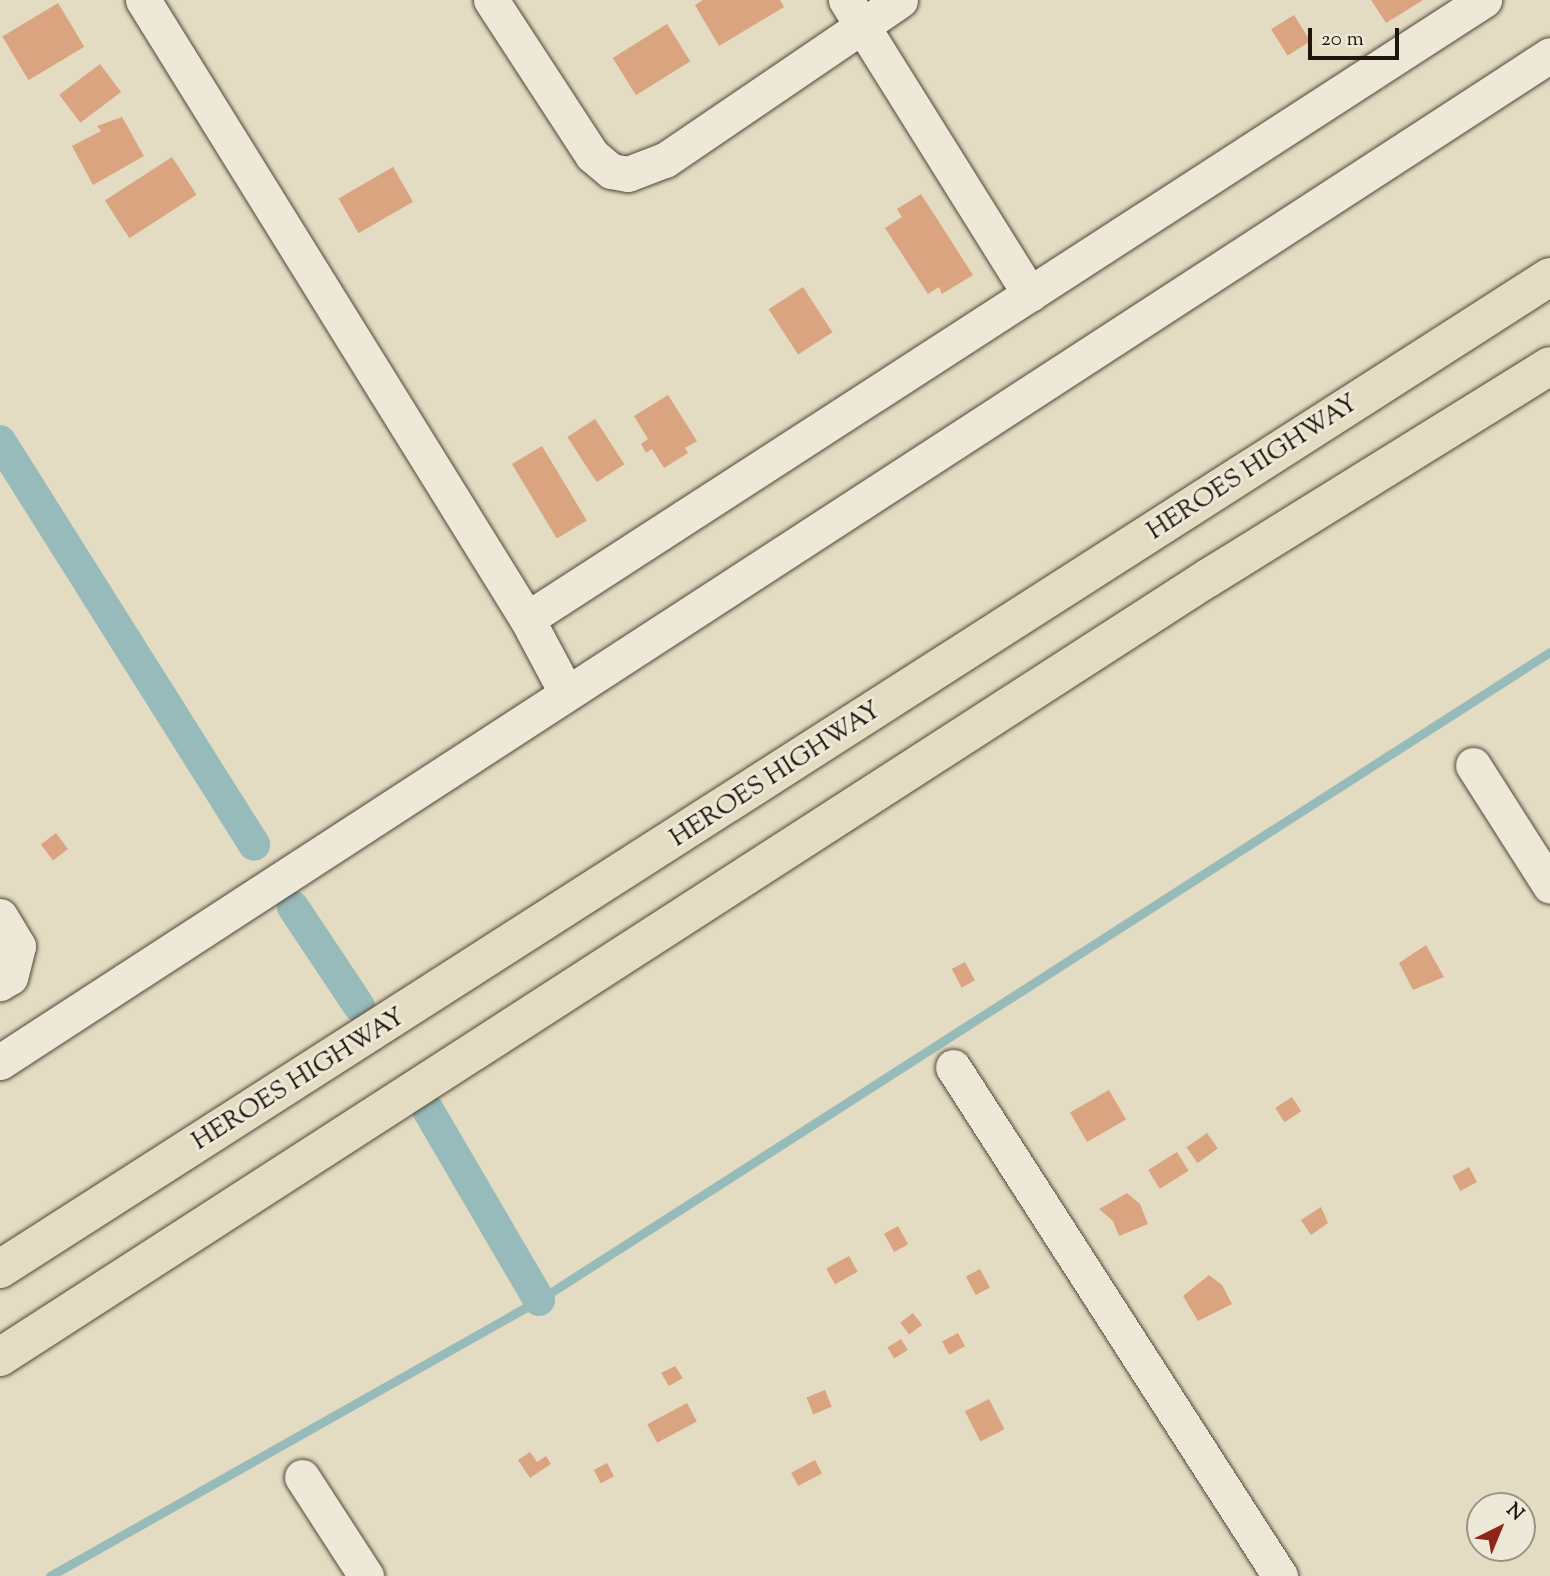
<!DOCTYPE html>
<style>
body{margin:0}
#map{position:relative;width:1550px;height:1576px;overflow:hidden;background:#e4dcc2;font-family:"Sorts Mill Goudy",serif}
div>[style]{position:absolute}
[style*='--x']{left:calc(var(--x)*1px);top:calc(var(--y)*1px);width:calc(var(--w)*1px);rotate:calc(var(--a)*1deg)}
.stream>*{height:9px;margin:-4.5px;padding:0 4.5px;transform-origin:4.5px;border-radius:4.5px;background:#97baba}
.canal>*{height:32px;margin:-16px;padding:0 16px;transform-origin:16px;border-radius:16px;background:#97baba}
.building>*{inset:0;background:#d9a47f;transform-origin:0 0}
.roads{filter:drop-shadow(0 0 2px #51473a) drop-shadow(0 0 2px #51473a)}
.minor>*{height:35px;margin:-17.5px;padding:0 17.5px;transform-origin:17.5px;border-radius:17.5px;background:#ede8d7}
.major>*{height:38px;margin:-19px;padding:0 19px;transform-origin:19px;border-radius:19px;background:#e4dcc2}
span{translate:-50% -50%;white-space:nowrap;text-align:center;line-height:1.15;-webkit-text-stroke:6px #ede8d7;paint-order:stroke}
.street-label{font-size:26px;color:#20150d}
.north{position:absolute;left:1466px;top:1492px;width:70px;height:70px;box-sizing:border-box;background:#ede8d7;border:2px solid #9b9486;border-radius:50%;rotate:43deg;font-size:19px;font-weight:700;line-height:28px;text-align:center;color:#20150d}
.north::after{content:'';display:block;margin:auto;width:24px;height:32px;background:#8f2418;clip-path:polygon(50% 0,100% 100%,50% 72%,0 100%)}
.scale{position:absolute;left:1308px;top:28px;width:91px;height:32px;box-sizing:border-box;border:4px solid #20150d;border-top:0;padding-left:9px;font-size:21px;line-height:24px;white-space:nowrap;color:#20150d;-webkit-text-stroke:5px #ede8d7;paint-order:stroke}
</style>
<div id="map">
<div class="stream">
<div style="--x:50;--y:1576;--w:562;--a:-29.44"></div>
<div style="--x:539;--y:1300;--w:1201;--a:-32.66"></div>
</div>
<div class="canal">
<div style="--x:0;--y:441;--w:477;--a:57.8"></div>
<div style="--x:293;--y:907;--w:119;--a:56.3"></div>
<div style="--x:428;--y:1110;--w:220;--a:59.7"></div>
</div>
<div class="building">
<div style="clip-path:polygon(703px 0,780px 0,784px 7px,719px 46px,695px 5px)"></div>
<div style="clip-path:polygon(1371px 0,1423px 0,1386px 23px)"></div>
<div style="left:58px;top:3px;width:51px;height:65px;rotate:59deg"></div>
<div style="left:1294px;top:15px;width:31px;height:27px;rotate:58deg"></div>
<div style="left:667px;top:24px;width:44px;height:64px;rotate:58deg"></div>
<div style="left:100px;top:64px;width:35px;height:51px;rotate:53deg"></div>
<div style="clip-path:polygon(122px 117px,144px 156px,93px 185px,72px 146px,101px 131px,97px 126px)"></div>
<div style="left:172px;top:157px;width:45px;height:80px;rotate:57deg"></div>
<div style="left:393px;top:167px;width:40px;height:63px;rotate:60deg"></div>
<div style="clip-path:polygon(921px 194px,973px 275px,942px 294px,939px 287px,928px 294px,885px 228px,902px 217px,897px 209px)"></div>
<div style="left:803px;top:287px;width:54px;height:41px;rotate:57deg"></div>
<div style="clip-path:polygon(668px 395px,697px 441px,685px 448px,688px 453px,664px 468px,652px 449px,646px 453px,641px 444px,648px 439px,634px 416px)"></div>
<div style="left:595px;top:419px;width:54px;height:33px;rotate:57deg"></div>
<div style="left:542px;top:446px;width:87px;height:35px;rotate:59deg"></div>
<div style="left:56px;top:833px;width:20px;height:19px;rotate:53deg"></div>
<div style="clip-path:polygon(1426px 945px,1444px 977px,1413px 990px,1399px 963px)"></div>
<div style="left:965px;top:962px;width:21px;height:15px;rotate:62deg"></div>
<div style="left:1109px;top:1090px;width:34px;height:45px;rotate:60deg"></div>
<div style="left:1292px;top:1097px;width:17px;height:20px;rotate:57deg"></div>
<div style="left:1207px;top:1133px;width:19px;height:25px;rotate:55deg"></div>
<div style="left:1177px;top:1152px;width:22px;height:34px;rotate:58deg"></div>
<div style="left:1469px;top:1167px;width:17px;height:19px;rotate:62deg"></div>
<div style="clip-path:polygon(1127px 1193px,1140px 1204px,1148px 1224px,1119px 1236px,1113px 1221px,1099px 1209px)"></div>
<div style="clip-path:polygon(1321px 1207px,1328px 1223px,1311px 1235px,1301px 1220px)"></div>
<div style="left:898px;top:1226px;width:21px;height:16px;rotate:61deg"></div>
<div style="left:849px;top:1256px;width:18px;height:26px;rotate:61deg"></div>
<div style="left:980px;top:1269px;width:21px;height:16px;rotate:62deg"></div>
<div style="clip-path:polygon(1209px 1275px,1222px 1285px,1232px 1304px,1198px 1321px,1183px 1296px)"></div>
<div style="left:913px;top:1313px;width:15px;height:16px;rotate:53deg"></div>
<div style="left:958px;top:1333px;width:15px;height:18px;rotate:62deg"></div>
<div style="left:901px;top:1339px;width:13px;height:16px;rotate:58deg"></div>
<div style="clip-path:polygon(675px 1366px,683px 1378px,669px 1386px,661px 1373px)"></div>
<div style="left:825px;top:1390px;width:18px;height:20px;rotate:68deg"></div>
<div style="left:989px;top:1399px;width:34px;height:27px;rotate:63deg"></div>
<div style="left:687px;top:1403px;width:21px;height:45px;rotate:62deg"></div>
<div style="clip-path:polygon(530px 1452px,537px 1462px,546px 1456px,551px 1464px,530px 1478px,518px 1460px)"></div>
<div style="left:815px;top:1460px;width:15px;height:27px;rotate:62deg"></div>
<div style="left:607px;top:1463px;width:15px;height:15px;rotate:62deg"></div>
</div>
<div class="roads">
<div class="minor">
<div style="--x:143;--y:0;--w:728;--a:58.19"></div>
<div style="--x:527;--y:619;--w:1140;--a:-32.9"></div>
<div style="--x:491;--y:0;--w:185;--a:56.9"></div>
<div style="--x:592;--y:155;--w:25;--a:40"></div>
<div style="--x:611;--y:171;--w:17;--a:10"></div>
<div style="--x:628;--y:174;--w:40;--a:-21"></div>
<div style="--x:665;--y:160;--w:284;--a:-34.2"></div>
<div style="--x:846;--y:0;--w:347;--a:58"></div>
<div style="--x:527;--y:619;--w:83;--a:61.9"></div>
<div style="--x:1473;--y:765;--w:143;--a:57.5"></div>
<div style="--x:0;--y:916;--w:35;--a:59"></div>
<div style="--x:18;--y:946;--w:32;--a:104"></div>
<div style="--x:10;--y:977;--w:12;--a:149"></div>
<div style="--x:0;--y:1062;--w:1848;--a:-33.01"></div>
<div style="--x:953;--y:1067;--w:605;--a:57.28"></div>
<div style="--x:302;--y:1477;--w:118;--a:57.1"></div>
</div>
<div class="major">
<div style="--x:0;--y:1269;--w:1840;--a:-32.62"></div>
<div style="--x:0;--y:1357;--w:1437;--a:-32.82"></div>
<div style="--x:1208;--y:578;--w:402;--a:-31.8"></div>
</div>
</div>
<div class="street-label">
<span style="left:1253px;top:468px;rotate:-33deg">HEROES HIGHWAY</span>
<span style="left:776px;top:775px;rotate:-33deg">HEROES HIGHWAY</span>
<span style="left:299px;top:1080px;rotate:-32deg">HEROES HIGHWAY</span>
</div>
<div class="north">N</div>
<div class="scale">20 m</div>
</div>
